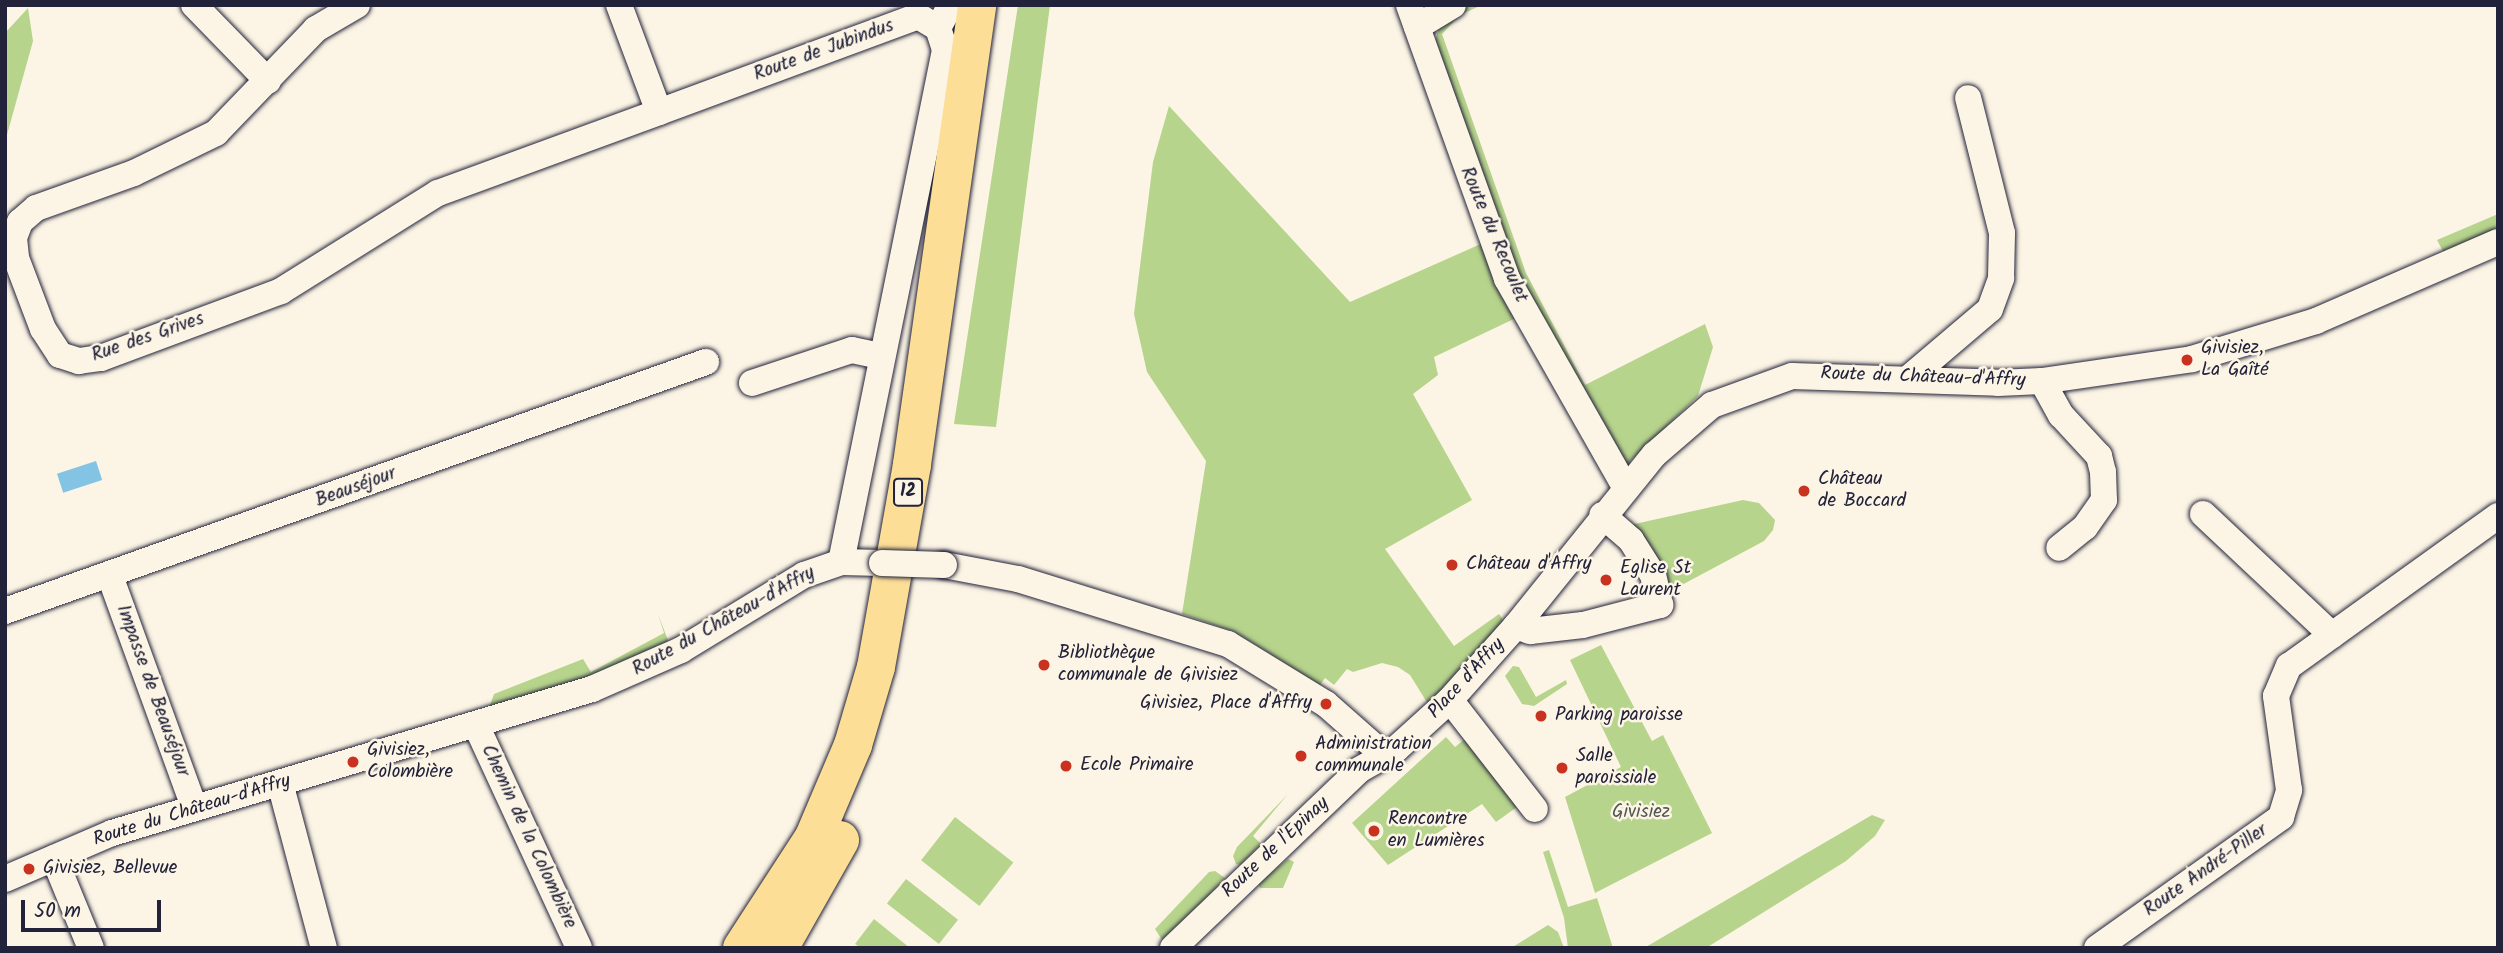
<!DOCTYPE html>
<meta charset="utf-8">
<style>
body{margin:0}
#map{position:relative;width:2503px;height:953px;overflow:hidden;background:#fcf5e5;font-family:Kalam,sans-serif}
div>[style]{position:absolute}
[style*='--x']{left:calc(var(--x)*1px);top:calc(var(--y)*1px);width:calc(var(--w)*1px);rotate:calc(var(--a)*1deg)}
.green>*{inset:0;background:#b7d48c;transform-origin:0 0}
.water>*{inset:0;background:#83c3e4;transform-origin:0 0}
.roads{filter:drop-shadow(0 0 2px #22223b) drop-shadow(0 0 2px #22223b)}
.minor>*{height:26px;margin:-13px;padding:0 13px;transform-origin:13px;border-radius:13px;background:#fcf5e5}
.highway>*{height:38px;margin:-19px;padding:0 19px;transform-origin:19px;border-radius:19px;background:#fcde96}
.bridges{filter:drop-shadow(0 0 2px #22223b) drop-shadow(0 0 2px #22223b)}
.minor-bridge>*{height:26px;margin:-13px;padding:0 13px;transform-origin:13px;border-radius:13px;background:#fcf5e5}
.dots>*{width:19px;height:19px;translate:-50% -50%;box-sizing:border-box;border:4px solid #fcf5e5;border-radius:50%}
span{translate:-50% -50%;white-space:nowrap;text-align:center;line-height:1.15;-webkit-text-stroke:5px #fcf5e5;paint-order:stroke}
.shield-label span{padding:2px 5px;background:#fcf5e5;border:2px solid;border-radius:5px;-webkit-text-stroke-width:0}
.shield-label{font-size:18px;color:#22223b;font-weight:700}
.street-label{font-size:19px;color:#22223b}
.poi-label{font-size:19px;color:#22223b}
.left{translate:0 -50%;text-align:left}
.right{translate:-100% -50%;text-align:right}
.park-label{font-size:19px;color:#4f5753}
.frame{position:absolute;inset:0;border:7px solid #22223b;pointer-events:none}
.scale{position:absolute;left:21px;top:900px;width:140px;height:32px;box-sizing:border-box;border:4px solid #22223b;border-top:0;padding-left:9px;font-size:21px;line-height:24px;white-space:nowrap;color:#22223b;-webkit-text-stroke:5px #fcf5e5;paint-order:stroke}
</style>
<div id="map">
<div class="green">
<div style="clip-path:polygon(1018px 5px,1050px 5px,996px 427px,954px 424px)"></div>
<div style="clip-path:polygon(1462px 5px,1482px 5px,1460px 15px,1442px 34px,1526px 273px,1585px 385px,1705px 324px,1713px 347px,1698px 396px,1628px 463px,1620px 464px,1526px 299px,1433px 48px,1440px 24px)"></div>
<div style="clip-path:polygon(28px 8px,33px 41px,5px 142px,5px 33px)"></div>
<div style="clip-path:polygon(1169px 106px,1350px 302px,1483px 243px,1518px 317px,1434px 357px,1438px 375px,1413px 394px,1472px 500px,1385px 549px,1454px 646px,1499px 614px,1506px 624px,1428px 704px,1410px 675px,1398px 667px,1382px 663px,1353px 672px,1347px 669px,1334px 685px,1325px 678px,1320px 685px,1235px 632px,1182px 614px,1206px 461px,1147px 372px,1134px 314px,1153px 162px)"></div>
<div style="clip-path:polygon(2498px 214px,2498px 234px,2446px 257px,2437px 240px)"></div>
<div style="clip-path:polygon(1743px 500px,1759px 503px,1775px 520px,1773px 530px,1764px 541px,1678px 587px,1669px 587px,1630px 525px)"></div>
<div style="clip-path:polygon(658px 614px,669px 643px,642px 660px,493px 709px,490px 705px,494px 694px,583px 659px,591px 672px,664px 633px)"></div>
<div style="clip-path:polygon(1601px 645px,1652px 741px,1663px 735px,1712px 833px,1595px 893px,1565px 797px,1621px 767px,1570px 660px)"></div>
<div style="clip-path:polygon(1513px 666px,1519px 667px,1536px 697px,1566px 680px,1567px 684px,1534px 706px,1522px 704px,1505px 676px)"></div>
<div style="clip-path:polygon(1446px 737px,1455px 747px,1465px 739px,1517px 807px,1496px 822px,1482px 804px,1388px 865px,1352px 823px)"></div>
<div style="clip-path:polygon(1288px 794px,1253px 836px,1261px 844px,1240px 865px,1236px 864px,1233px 856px,1237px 847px)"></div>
<div style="clip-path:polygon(1872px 815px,1885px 820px,1875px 836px,1846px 861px,1706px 948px,1644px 948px)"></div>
<div style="left:955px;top:817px;width:74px;height:55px;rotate:38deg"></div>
<div style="clip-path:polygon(1549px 850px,1568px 907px,1597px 898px,1613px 948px,1568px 948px,1564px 918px,1543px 852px)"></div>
<div style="clip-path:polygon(1288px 859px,1294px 862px,1283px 888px,1260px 888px,1258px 884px)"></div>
<div style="clip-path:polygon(1215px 871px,1225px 878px,1164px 943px,1155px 929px,1209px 872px)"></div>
<div style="left:906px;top:879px;width:66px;height:31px;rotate:38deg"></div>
<div style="clip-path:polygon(874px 919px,910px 948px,861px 948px,855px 944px)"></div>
<div style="clip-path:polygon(1548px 925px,1558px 932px,1564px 948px,1511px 948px)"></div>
</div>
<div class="water">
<div style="left:96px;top:461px;width:20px;height:41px;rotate:72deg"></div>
</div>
<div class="roads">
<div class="minor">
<div style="--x:194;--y:5;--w:106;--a:45.8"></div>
<div style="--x:357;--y:5;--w:48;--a:149.7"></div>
<div style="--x:316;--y:29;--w:144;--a:133.9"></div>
<div style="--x:216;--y:133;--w:91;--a:154"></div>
<div style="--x:134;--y:173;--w:104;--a:160.3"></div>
<div style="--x:36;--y:208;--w:21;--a:139"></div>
<div style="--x:20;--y:222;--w:17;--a:111"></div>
<div style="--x:14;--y:238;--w:20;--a:84"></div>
<div style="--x:16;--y:258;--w:76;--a:69.2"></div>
<div style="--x:43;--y:329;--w:31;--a:57"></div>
<div style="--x:60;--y:355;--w:20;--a:18"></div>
<div style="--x:79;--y:361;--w:22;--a:-8"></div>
<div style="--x:101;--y:358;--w:192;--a:-20.4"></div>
<div style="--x:281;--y:291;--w:185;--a:-32"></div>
<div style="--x:438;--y:193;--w:235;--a:-20.1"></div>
<div style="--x:619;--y:5;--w:114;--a:69.5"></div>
<div style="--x:659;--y:112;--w:276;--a:-20.3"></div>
<div style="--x:918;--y:16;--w:23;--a:31"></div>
<div style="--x:938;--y:28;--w:23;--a:72"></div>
<div style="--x:945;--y:50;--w:522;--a:101.48"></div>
<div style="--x:1409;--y:5;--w:291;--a:70.3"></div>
<div style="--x:1507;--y:279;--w:239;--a:60.4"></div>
<div style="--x:1417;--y:27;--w:42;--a:-31.4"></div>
<div style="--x:938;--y:28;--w:26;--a:-61"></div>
<div style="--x:1909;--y:378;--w:106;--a:-40.4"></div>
<div style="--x:1990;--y:309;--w:33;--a:-70"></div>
<div style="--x:2001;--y:278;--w:45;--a:-88.7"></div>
<div style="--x:2002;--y:233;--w:139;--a:-104.1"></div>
<div style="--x:2042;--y:381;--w:39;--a:61"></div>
<div style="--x:2061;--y:415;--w:56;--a:47.2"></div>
<div style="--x:2099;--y:456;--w:16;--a:76"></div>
<div style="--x:2103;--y:472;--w:28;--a:88"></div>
<div style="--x:2104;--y:500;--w:33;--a:125"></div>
<div style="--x:2085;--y:527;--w:33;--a:141"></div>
<div style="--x:752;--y:383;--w:105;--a:-18.3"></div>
<div style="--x:852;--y:350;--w:30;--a:12"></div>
<div style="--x:2203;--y:514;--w:177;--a:43.2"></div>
<div style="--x:944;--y:565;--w:75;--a:10.7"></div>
<div style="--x:1018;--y:579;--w:220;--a:17.2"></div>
<div style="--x:1228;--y:644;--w:115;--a:31.5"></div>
<div style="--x:1326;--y:704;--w:79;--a:41.4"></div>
<div style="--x:110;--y:576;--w:246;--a:70"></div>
<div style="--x:5;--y:611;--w:744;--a:-19.56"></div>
<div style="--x:1516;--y:626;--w:15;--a:20"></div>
<div style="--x:1530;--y:631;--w:53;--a:-6.5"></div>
<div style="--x:1583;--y:625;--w:80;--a:-14.6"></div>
<div style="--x:1660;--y:605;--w:31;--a:-103"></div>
<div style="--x:1653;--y:575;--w:41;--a:-122.2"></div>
<div style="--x:1631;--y:540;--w:38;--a:-139"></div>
<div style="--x:1450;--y:700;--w:138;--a:52.1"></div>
<div style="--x:477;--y:727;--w:243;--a:65.2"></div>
<div style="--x:280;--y:783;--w:171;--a:75.1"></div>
<div style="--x:54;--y:858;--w:97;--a:67.7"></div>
<div style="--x:5;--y:879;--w:116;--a:-23.3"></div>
<div style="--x:112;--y:833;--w:501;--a:-16.7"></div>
<div style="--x:592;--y:689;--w:97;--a:-23.7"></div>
<div style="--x:681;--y:650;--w:144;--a:-31.4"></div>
<div style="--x:804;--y:575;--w:39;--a:-19"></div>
<div style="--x:841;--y:562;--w:41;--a:1.4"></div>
<div style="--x:1173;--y:948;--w:257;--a:-43.7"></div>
<div style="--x:1359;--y:770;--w:43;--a:-29.6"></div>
<div style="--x:1396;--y:749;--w:73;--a:-42.2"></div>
<div style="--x:1450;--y:700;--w:99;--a:-48.3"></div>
<div style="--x:1516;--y:626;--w:220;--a:-51.1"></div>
<div style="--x:1654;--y:455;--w:77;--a:-40.8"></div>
<div style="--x:1712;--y:405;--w:85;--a:-19.9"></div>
<div style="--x:1792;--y:376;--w:206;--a:1.9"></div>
<div style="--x:1998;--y:383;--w:44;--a:-2.6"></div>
<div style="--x:2042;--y:381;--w:152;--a:-8.3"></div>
<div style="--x:2192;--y:359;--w:130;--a:-17"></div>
<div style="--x:2316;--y:321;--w:198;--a:-23.5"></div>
<div style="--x:2097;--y:948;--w:226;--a:-35.4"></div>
<div style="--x:2281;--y:817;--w:28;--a:-73"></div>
<div style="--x:2289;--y:790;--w:95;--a:-97.9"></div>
<div style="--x:2276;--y:696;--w:33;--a:-67"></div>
<div style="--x:2289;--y:666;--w:257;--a:-35.7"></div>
</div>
<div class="highway">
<div style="--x:742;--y:948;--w:132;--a:-57"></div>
<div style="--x:814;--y:837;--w:100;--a:-67"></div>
<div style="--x:853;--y:745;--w:81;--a:-73.6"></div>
<div style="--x:876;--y:667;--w:206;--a:-79.9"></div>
<div style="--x:912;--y:464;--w:464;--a:-81.9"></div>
<div style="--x:779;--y:948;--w:124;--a:-60.5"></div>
</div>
</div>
<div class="bridges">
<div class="minor-bridge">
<div style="--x:882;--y:563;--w:62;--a:1.8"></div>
</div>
</div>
<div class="dots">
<div style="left:2187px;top:360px;background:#c8321e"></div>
<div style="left:1804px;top:491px;background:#c8321e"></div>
<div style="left:1452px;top:565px;background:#c8321e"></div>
<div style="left:1606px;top:580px;background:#c8321e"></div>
<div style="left:1044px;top:665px;background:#c8321e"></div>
<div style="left:1326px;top:704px;background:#c8321e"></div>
<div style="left:1541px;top:716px;background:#c8321e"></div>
<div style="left:1301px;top:756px;background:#c8321e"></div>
<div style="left:353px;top:762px;background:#c8321e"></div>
<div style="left:1066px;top:766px;background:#c8321e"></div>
<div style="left:1562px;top:768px;background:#c8321e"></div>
<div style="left:1374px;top:831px;background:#c8321e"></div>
<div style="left:29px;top:869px;background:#c8321e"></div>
</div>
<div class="shield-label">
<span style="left:908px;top:492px">12</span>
</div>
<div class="street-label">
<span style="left:824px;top:51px;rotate:-20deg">Route de Jubindus</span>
<span style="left:1493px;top:235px;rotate:67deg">Route du Recoulet</span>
<span style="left:148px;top:338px;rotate:-19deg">Rue des Grives</span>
<span style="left:1923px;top:378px;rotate:2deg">Route du Château-d'Affry</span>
<span style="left:356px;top:488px;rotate:-20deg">Beauséjour</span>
<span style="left:724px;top:622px;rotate:-29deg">Route du Château-d'Affry</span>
<span style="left:1467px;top:679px;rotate:-47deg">Place d'Affry</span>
<span style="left:152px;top:691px;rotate:70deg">Impasse de Beauséjour</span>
<span style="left:192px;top:811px;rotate:-17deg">Route du Château-d'Affry</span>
<span style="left:528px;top:837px;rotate:65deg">Chemin de la Colombière</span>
<span style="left:1276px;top:848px;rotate:-43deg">Route de l'Epinay</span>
<span style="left:2206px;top:871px;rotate:-35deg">Route André-Piller</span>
</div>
<div class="poi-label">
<span class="left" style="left:2201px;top:360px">Givisiez,<br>La Gaîté</span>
<span class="left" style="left:1818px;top:491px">Château<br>de Boccard</span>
<span class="left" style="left:1466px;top:565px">Château d'Affry</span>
<span class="left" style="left:1620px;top:580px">Eglise St<br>Laurent</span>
<span class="left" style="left:1058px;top:665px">Bibliothèque<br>communale de Givisiez</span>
<span class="right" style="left:1312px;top:704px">Givisiez, Place d'Affry</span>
<span class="left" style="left:1555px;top:716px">Parking paroisse</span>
<span class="left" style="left:1315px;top:756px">Administration<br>communale</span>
<span class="left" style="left:367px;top:762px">Givisiez,<br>Colombière</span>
<span class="left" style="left:1576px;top:768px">Salle<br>paroissiale</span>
<span class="left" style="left:1080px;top:766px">Ecole Primaire</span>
<span class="left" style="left:1388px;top:831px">Rencontre<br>en Lumières</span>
<span class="left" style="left:43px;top:869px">Givisiez, Bellevue</span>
</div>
<div class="park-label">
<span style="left:1641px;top:813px">Givisiez</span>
</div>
<div class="frame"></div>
<div class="scale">50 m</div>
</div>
